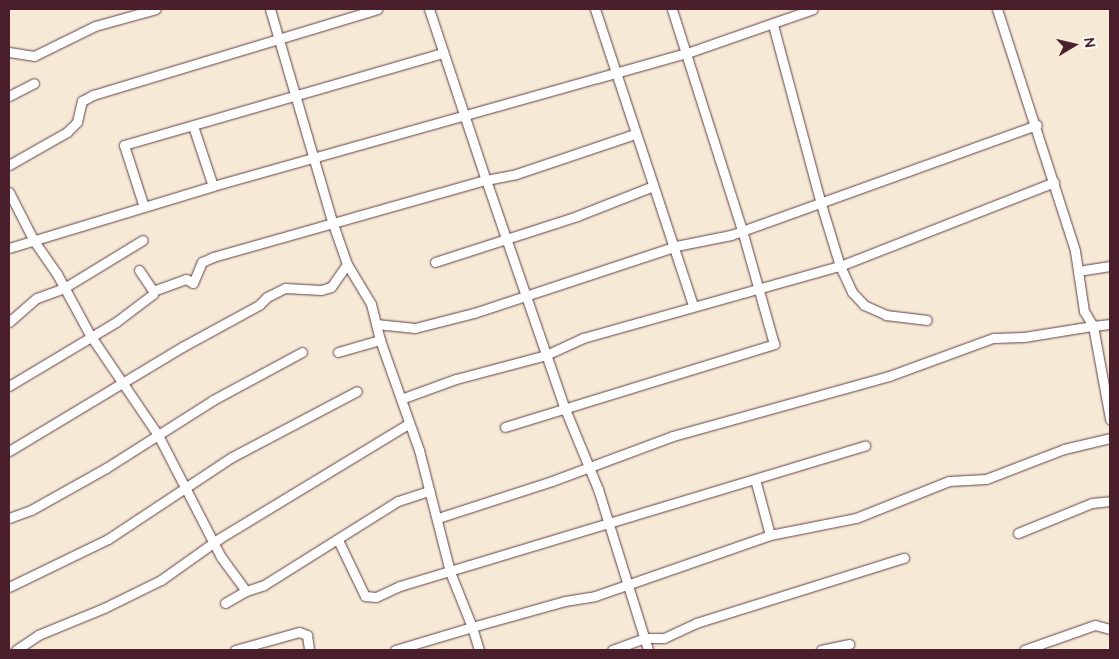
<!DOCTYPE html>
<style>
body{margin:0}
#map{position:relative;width:1119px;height:659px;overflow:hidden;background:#f6ead6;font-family:"Architects Daughter",sans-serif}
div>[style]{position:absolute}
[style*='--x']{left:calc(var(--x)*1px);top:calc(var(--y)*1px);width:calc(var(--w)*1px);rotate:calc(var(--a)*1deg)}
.roads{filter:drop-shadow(0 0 1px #643d45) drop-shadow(0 0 1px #643d45)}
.street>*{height:9px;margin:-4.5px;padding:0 4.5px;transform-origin:4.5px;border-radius:4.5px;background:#fff}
span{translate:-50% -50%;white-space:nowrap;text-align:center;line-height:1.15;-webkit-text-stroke:4px #fdfcf7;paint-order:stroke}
.frame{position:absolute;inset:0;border:10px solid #4a1f2b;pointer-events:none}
.north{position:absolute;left:1049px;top:20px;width:50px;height:50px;-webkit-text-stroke:4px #fdfcf7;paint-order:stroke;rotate:81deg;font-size:14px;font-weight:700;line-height:20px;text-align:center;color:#4a1f2b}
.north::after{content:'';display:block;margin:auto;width:18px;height:22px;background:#4a1f2b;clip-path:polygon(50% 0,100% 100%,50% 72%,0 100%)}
</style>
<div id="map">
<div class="roads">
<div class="street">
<div style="--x:270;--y:9;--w:224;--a:73.7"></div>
<div style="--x:333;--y:224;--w:42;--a:70.7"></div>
<div style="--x:347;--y:264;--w:47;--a:59"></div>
<div style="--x:371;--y:304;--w:37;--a:76"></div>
<div style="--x:380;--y:340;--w:117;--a:70.5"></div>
<div style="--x:419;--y:450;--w:126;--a:75.7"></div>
<div style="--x:450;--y:572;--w:59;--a:68.2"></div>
<div style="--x:472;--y:627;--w:97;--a:-15.6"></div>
<div style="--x:565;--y:601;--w:30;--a:-9"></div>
<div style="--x:595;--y:596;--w:185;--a:-19.2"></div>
<div style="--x:770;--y:535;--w:88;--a:-11.2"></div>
<div style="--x:856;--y:518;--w:100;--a:-21.7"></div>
<div style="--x:949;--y:481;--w:37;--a:-3"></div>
<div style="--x:986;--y:479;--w:84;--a:-21"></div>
<div style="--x:1064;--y:449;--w:47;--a:-13.4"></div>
<div style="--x:429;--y:9;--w:180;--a:71.6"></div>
<div style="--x:486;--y:180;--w:31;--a:-11"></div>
<div style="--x:516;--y:174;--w:126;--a:-18.6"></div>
<div style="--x:595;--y:9;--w:313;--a:71.7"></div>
<div style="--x:997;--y:9;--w:254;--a:72.1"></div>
<div style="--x:1075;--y:251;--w:61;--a:81.5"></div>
<div style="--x:1084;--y:311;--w:17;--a:59"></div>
<div style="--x:1093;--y:326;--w:17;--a:-7"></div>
<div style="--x:773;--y:25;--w:185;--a:75"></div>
<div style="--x:821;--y:204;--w:65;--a:73"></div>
<div style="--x:840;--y:266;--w:29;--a:65"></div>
<div style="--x:852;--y:292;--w:18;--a:47"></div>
<div style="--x:864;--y:305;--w:24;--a:24"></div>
<div style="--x:886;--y:315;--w:41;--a:7"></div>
<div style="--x:9;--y:52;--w:25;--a:9"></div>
<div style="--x:34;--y:56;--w:68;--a:-26.2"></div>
<div style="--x:95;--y:26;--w:63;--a:-15.6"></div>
<div style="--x:9;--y:96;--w:28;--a:-27"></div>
<div style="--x:193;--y:126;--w:63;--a:71.6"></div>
<div style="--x:9;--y:165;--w:67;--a:-29.6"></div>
<div style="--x:67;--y:132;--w:14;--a:-45"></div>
<div style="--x:77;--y:122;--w:22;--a:-77"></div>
<div style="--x:82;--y:101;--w:13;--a:-29"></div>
<div style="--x:93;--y:95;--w:297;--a:-16.8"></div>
<div style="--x:9;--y:192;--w:55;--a:63"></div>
<div style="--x:34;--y:241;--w:40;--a:55.1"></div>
<div style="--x:57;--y:274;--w:69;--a:61.6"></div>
<div style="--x:90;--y:335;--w:121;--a:55.8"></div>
<div style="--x:158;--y:435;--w:137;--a:62.7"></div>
<div style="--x:221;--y:557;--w:42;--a:53.7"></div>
<div style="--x:246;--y:591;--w:19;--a:-18"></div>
<div style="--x:264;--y:585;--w:158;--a:-32.1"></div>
<div style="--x:398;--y:501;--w:33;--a:-18"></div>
<div style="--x:144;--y:207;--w:65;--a:-107.9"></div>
<div style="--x:124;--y:145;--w:332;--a:-16.1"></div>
<div style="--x:9;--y:248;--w:213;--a:-16.9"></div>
<div style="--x:213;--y:186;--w:492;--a:-15.7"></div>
<div style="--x:687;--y:53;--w:133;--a:-19.2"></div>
<div style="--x:435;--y:262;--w:149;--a:-17.9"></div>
<div style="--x:577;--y:216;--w:82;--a:-21.5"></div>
<div style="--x:139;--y:270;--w:25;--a:56"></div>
<div style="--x:153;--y:291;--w:35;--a:-20"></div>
<div style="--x:186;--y:279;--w:8;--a:30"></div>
<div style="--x:193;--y:283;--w:23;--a:-67"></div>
<div style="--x:202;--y:262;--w:12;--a:-24"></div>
<div style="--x:213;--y:257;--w:284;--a:-15.8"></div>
<div style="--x:486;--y:180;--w:242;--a:71"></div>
<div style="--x:565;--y:409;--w:87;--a:67.6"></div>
<div style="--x:598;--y:489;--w:169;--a:72.7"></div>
<div style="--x:1078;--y:271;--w:32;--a:-9"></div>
<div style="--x:9;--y:322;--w:37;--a:-41"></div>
<div style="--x:37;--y:298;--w:29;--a:-20"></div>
<div style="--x:64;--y:288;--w:92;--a:-31.3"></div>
<div style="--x:376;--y:324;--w:39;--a:6"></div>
<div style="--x:415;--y:328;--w:61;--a:-14.3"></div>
<div style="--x:474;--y:313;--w:213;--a:-18.3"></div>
<div style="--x:676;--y:246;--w:56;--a:-11.3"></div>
<div style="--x:731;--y:235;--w:325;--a:-19.8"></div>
<div style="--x:338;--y:352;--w:44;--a:-15.9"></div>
<div style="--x:9;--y:386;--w:125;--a:-30.9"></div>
<div style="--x:116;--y:322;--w:46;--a:-37.1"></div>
<div style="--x:153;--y:294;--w:3;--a:-90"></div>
<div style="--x:401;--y:399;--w:59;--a:-20"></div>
<div style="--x:456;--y:379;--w:93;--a:-14.9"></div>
<div style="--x:546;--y:355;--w:41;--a:-24.7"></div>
<div style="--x:583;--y:338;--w:267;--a:-15.7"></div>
<div style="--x:840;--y:266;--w:230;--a:-21.4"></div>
<div style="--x:505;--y:427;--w:282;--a:-17.1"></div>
<div style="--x:774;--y:344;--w:118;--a:-105.7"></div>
<div style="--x:742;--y:230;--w:232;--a:-107.6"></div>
<div style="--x:9;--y:451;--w:202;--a:-31"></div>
<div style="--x:182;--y:347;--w:88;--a:-28.6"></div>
<div style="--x:259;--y:305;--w:11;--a:-45"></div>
<div style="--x:267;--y:297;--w:20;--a:-27"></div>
<div style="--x:285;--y:288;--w:36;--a:3"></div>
<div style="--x:321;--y:290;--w:10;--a:-17"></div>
<div style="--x:331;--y:287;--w:28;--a:-55"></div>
<div style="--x:755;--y:479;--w:58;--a:75"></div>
<div style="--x:9;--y:518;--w:23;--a:-20"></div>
<div style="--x:31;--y:510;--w:86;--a:-29.2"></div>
<div style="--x:106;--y:468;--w:127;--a:-32.4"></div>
<div style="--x:213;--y:400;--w:101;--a:-28.3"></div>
<div style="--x:438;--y:518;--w:120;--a:-18"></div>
<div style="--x:552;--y:481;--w:129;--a:-20.4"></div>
<div style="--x:673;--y:436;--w:224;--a:-15.5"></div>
<div style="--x:889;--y:376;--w:111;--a:-20.1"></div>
<div style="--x:993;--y:338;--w:31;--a:-2"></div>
<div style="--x:1024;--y:337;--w:70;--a:-9.1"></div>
<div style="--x:1093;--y:326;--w:95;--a:79.6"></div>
<div style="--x:1018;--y:533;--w:80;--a:-22.1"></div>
<div style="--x:1092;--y:503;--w:18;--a:-6"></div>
<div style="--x:338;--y:540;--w:62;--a:64.3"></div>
<div style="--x:365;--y:596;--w:11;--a:5"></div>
<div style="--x:376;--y:597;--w:26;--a:-25"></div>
<div style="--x:400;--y:586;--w:486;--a:-16.8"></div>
<div style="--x:9;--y:587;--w:110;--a:-25.9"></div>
<div style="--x:108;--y:539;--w:149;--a:-33.5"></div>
<div style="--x:232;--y:457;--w:141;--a:-27.8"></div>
<div style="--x:225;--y:603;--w:24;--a:-30"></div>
<div style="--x:16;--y:650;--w:27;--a:-34"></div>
<div style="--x:38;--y:635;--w:71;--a:-22.2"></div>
<div style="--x:104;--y:608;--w:64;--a:-26.2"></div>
<div style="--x:161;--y:580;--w:72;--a:-35.4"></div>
<div style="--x:220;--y:538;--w:220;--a:-31.2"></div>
<div style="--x:235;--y:650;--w:66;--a:-15.7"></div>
<div style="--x:299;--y:632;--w:9;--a:21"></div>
<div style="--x:307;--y:635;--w:15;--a:82"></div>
<div style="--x:395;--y:650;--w:80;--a:-16.6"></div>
<div style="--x:472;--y:627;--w:24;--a:73"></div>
<div style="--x:612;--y:650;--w:35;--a:-20"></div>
<div style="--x:645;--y:638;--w:19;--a:0"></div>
<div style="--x:664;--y:638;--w:35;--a:-25"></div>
<div style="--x:696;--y:623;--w:218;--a:-17.4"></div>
<div style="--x:821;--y:650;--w:29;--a:-12"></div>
<div style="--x:1024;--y:650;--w:75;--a:-19.4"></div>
<div style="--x:1095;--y:625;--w:16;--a:15"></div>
</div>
</div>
<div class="frame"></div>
<div class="north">N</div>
</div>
